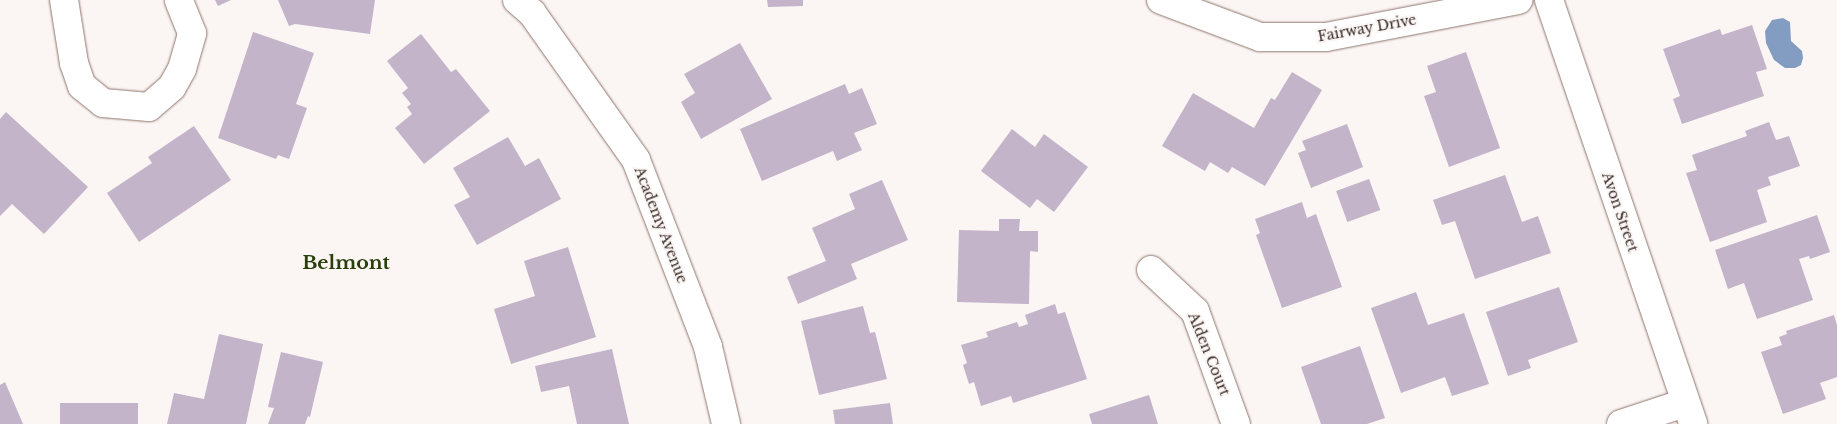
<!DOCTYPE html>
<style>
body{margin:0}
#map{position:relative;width:1837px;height:424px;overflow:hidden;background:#fbf5f3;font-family:"Libre Baskerville",serif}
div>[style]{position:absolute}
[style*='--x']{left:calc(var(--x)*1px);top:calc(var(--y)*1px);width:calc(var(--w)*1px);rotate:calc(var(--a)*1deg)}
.water>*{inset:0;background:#839cc1}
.building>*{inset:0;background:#c3b4c9;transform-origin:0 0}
.roads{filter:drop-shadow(0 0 1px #8d756c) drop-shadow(0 0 1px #8d756c)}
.minor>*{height:28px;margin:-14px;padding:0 14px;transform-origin:14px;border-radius:14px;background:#fff}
span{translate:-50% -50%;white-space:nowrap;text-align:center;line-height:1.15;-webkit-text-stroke:4px #fbf5f3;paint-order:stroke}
.street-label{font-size:14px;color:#352b27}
.district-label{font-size:19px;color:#2a400c;font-weight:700}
</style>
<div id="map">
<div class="water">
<div style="clip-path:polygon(1783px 18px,1790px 22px,1791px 41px,1802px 51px,1803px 58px,1801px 65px,1795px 68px,1785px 68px,1774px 60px,1766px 43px,1765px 31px,1772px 20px)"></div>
</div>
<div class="building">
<div style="clip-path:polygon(215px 0,231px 0,218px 6px)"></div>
<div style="clip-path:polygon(278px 0,375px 0,370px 34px,295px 24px,289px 26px)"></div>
<div style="clip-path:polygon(767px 0,803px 0,803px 6px,768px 7px)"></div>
<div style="clip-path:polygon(1752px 25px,1767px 69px,1756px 72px,1764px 96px,1682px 124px,1673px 99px,1680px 96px,1663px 49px,1720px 29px,1722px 35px)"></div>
<div style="clip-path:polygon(253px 32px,314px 53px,296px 104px,307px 108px,289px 159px,278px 155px,276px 159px,218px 138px)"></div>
<div style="clip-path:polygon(421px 34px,451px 72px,456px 69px,490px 111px,424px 164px,395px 128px,412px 114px,407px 107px,411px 104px,402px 93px,408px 88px,387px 61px)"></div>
<div style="clip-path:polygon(740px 43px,772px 99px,701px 139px,681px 102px,695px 93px,684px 74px)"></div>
<div style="clip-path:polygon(1466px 52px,1500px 148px,1449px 167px,1424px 96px,1436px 92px,1427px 66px)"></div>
<div style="clip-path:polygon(1292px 72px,1322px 90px,1265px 186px,1232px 167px,1228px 173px,1210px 162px,1205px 171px,1162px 146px,1193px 93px,1254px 128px,1271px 98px,1275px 100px)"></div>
<div style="clip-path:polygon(845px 84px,849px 94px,862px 88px,877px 124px,854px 133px,862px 150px,837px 161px,833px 151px,762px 181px,740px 129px)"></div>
<div style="clip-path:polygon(6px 112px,88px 187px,44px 234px,12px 204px,0 216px,0 119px)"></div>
<div style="clip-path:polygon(1769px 122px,1776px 140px,1789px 136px,1800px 166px,1768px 177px,1771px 185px,1757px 190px,1767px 222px,1710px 242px,1686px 173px,1697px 170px,1692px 155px,1747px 136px,1745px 131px)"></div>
<div style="clip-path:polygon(1347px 124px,1363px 167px,1311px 188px,1298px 153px,1306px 150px,1302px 141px)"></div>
<div style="clip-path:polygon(194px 126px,231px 180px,139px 242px,107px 193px,152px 163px,148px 157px)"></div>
<div style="clip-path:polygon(1012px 129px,1035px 147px,1044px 134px,1088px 167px,1054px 212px,1037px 199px,1030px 208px,981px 171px)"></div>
<div style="clip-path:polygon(508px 137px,525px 166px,539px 158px,561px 199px,477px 245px,454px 205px,470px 197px,453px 168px)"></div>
<div style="clip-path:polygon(1505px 175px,1522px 222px,1538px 216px,1551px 253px,1475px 279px,1455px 221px,1442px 225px,1433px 200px)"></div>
<div style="left:1369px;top:179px;width:33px;height:35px;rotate:70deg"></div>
<div style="clip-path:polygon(882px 180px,908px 240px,851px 264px,857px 279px,798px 304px,787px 277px,826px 261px,812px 228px,855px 209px,849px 194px)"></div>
<div style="clip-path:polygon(1302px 202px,1307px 218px,1316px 214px,1342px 287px,1282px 308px,1256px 235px,1260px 233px,1255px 219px)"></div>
<div style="clip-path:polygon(1817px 215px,1830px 252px,1810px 259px,1809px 256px,1799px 259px,1813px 300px,1757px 319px,1744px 283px,1728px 289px,1715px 250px)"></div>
<div style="clip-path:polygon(999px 219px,1020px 219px,1019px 231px,1038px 231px,1038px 252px,1030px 251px,1029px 304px,957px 302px,959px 230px,999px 231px)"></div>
<div style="clip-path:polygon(568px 247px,596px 337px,511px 364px,494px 309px,535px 296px,524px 261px)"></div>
<div style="clip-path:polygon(1559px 287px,1578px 342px,1528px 360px,1531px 368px,1508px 376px,1486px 312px)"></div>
<div style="clip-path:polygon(1416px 292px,1428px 325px,1464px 313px,1489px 384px,1452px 396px,1445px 377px,1401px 393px,1371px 308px)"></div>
<div style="clip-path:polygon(1055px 304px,1058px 314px,1065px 312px,1087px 379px,1013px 403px,1011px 396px,981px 406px,974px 382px,969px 384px,963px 365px,967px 363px,961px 345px,988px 337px,986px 332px,1017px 322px,1019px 327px,1028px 324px,1025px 315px)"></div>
<div style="clip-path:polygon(863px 306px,870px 333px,875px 332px,887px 379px,819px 395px,801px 321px)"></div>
<div style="clip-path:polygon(1834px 315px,1837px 325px,1837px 377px,1820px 383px,1826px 399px,1783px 414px,1761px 352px,1782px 345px,1779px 337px,1787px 334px,1786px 331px)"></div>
<div style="clip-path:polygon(219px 334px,263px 344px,246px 424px,167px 424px,174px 393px,204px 399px)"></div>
<div style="clip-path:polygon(1360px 346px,1385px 418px,1367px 424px,1321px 424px,1301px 367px)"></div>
<div style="clip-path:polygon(612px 349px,629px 424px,577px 424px,569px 386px,541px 392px,535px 366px)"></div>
<div style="clip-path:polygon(281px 352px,323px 362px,310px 417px,308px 416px,305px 424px,268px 424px,274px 408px,268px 407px)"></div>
<div style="clip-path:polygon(5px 382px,23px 424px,0 424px,0 385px)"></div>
<div style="clip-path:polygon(1149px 395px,1158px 424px,1092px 424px,1089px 414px)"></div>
<div style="left:60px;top:403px;width:78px;height:21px"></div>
<div style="clip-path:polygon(890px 403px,893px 424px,835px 424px,833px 410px)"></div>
</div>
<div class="roads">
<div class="minor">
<div style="--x:64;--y:0;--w:64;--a:81"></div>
<div style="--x:74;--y:63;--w:24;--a:71"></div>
<div style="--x:82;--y:86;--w:27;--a:39"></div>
<div style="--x:103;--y:103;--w:46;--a:5"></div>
<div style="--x:149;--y:107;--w:30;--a:-41"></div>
<div style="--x:172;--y:87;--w:21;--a:-61"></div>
<div style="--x:182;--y:69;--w:37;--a:-74"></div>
<div style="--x:192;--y:33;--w:35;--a:-112"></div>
<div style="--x:517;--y:0;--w:20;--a:41"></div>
<div style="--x:532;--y:13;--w:180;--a:54.7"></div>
<div style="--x:636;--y:160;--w:200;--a:68.9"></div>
<div style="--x:708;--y:347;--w:79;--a:76.8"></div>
<div style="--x:1161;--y:0;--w:106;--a:20.5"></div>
<div style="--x:1260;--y:37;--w:66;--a:0"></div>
<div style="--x:1326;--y:37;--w:196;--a:-10.9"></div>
<div style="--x:1549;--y:0;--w:448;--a:71.2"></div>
<div style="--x:1151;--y:270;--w:60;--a:43"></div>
<div style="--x:1195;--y:311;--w:120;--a:70.1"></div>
<div style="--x:1621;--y:424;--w:67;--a:-18.2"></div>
</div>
</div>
<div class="street-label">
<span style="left:1367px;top:28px;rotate:-10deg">Fairway Drive</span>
<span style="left:1620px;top:212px;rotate:71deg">Avon Street</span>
<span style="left:661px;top:225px;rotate:69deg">Academy Avenue</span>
<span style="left:1209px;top:354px;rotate:68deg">Alden Court</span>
</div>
<div class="district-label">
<span style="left:346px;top:263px">Belmont</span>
</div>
</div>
